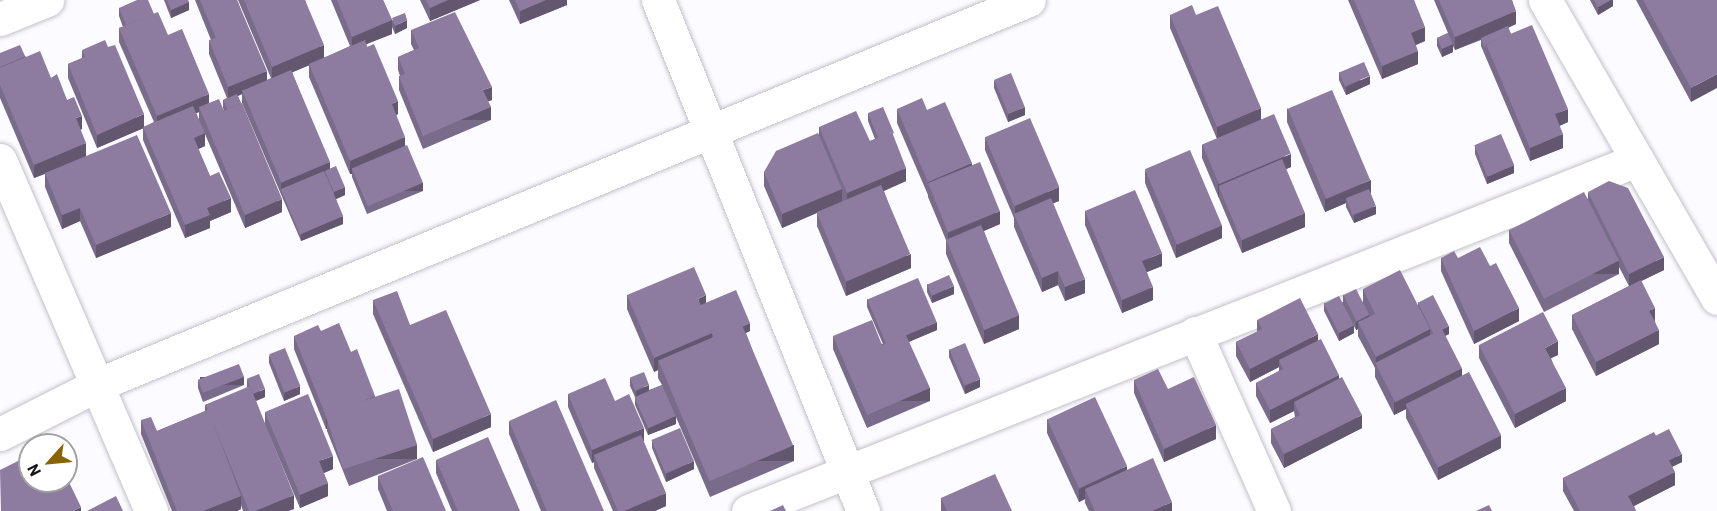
<!DOCTYPE html>
<style>
body{margin:0}
#map{position:relative;width:1717px;height:511px;overflow:hidden;background:#fcfbff;font-family:Barlow,sans-serif}
div>[style]{position:absolute}
[style*='--x']{left:calc(var(--x)*1px);top:calc(var(--y)*1px);width:calc(var(--w)*1px);rotate:calc(var(--a)*1deg)}
.roads{filter:drop-shadow(0 0 2px #c4c0ca) drop-shadow(0 0 2px #c4c0ca)}
.minor>*{height:33px;margin:-16.5px;padding:0 16.5px;transform-origin:16.5px;border-radius:16.5px;background:#fff}
.tertiary>*{height:33px;margin:-16.5px;padding:0 16.5px;transform-origin:16.5px;border-radius:16.5px;background:#fff}
.wall>*{inset:0;background:#796b8a}
.shaded-wall>*{inset:0;background:#635770;transform-origin:0 0}
.building>*{inset:0;background:#8d7ca0;transform-origin:0 0}
span{translate:-50% -50%;white-space:nowrap;text-align:center;line-height:1.15;-webkit-text-stroke:4.5px #fff;paint-order:stroke}
.north{position:absolute;left:18px;top:433px;width:60px;height:60px;box-sizing:border-box;background:#fff;border:2px solid #a1a1a2;border-radius:50%;rotate:243deg;font-size:16px;font-weight:700;line-height:24px;text-align:center;color:#151417}
.north::after{content:'';display:block;margin:auto;width:21px;height:27px;background:#8a6402;clip-path:polygon(50% 0,100% 100%,50% 72%,0 100%)}
</style>
<div id="map">
<div class="roads">
<div class="minor">
<div style="--x:658;--y:0;--w:551;--a:68.14"></div>
<div style="--x:1545;--y:0;--w:344;--a:60"></div>
<div style="--x:0;--y:19;--w:51;--a:-22"></div>
<div style="--x:0;--y:160;--w:382;--a:66.7"></div>
<div style="--x:1195;--y:333;--w:195;--a:66.1"></div>
<div style="--x:748;--y:511;--w:956;--a:-21.55"></div>
</div>
<div class="tertiary">
<div style="--x:0;--y:434;--w:111;--a:-26.8"></div>
<div style="--x:99;--y:384;--w:1006;--a:-22.44"></div>
</div>
</div>
<div class="wall">
<div style="clip-path:polygon(164px 0,188px 0,189px 10px,171px 18px)"></div>
<div style="clip-path:polygon(evenodd,195px 0,237px 0,267px 80px,271px 78px,238px 0,305px 0,324px 58px,350px 46px,331px 0,383px 0,392px 20px,407px 28px,395px 34px,392px 27px,392px 34px,366px 44px,398px 114px,396px 115px,405px 146px,423px 191px,367px 214px,352px 177px,352px 174px,350px 174px,309px 77px,309px 65px,292px 72px,330px 169px,345px 195px,336px 199px,343px 224px,301px 241px,242px 103px,242px 94px,238px 96px,282px 212px,245px 228px,205px 134px,205px 146px,198px 149px,210px 176px,231px 212px,210px 221px,210px 228px,185px 238px,143px 140px,143px 128px,97px 148px,68px 78px,68px 64px,82px 58px,82px 50px,144px 127px,154px 122px,119px 42px,119px 28px,123px 27px,119px 16px,119px 8px,154px 14px,209px 103px,224px 110px,223px 108px,223px 100px,227px 98px,209px 54px,209px 40px,211px 40px,195px 0,199px 112px,199px 120px,196px 113px,199px 112px)"></div>
<div style="clip-path:polygon(420px 0,480px 0,430px 21px)"></div>
<div style="clip-path:polygon(509px 0,567px 0,567px 5px,520px 24px)"></div>
<div style="clip-path:polygon(1348px 0,1414px 0,1425px 41px,1416px 45px,1418px 64px,1382px 79px)"></div>
<div style="clip-path:polygon(1434px 0,1512px 0,1516px 24px,1508px 28px,1511px 34px,1568px 122px,1559px 126px,1563px 148px,1530px 161px,1481px 46px,1481px 40px,1455px 50px,1453px 46px,1453px 52px,1442px 57px,1437px 46px,1437px 38px,1448px 33px)"></div>
<div style="clip-path:polygon(1590px 0,1613px 0,1613px 6px,1598px 15px)"></div>
<div style="clip-path:polygon(1636px 0,1717px 0,1691px 102px)"></div>
<div style="clip-path:polygon(1170px 15px,1196px 15px,1291px 167px,1286px 169px,1305px 227px,1242px 253px,1202px 158px,1202px 145px,1217px 139px,1170px 28px)"></div>
<div style="clip-path:polygon(411px 30px,492px 100px,488px 101px,491px 120px,423px 149px,399px 90px,399px 76px,400px 76px,398px 70px,398px 57px,414px 50px,411px 44px)"></div>
<div style="clip-path:polygon(0 53px,25px 56px,51px 78px,67px 100px,82px 129px,80px 130px,86px 156px,171px 227px,96px 258px,80px 221px,62px 229px,45px 187px,45px 174px,34px 178px,0 98px)"></div>
<div style="clip-path:polygon(1339px 72px,1370px 84px,1346px 95px,1339px 80px)"></div>
<div style="clip-path:polygon(994px 80px,1025px 115px,1008px 122px,994px 88px)"></div>
<div style="clip-path:polygon(1287px 108px,1370px 193px,1376px 214px,1354px 223px,1346px 207px,1346px 203px,1325px 212px,1287px 122px)"></div>
<div style="clip-path:polygon(897px 109px,927px 110px,972px 166px,1000px 224px,984px 231px,1019px 329px,984px 344px,946px 254px,946px 240px,928px 197px,928px 195px,897px 123px)"></div>
<div style="clip-path:polygon(868px 113px,894px 138px,906px 181px,884px 191px,911px 268px,846px 296px,817px 226px,817px 213px,819px 212px,782px 228px,764px 186px,764px 172px,819px 134px,819px 127px,870px 141px,875px 139px,868px 121px)"></div>
<div style="clip-path:polygon(985px 137px,1059px 201px,1053px 203px,1085px 293px,1065px 301px,1058px 285px,1042px 292px,1014px 227px,1014px 218px,985px 150px)"></div>
<div style="clip-path:polygon(1475px 146px,1514px 173px,1487px 184px,1475px 154px)"></div>
<div style="clip-path:polygon(1145px 170px,1222px 238px,1176px 258px,1145px 183px)"></div>
<div style="clip-path:polygon(1588px 192px,1664px 270px,1641px 281px,1655px 321px,1659px 344px,1596px 376px,1572px 329px,1572px 315px,1629px 286px,1619px 267px,1619px 274px,1544px 312px,1509px 243px,1509px 230px,1588px 199px)"></div>
<div style="clip-path:polygon(1085px 211px,1162px 266px,1147px 272px,1153px 300px,1122px 313px,1085px 225px)"></div>
<div style="clip-path:polygon(1441px 258px,1458px 258px,1490px 266px,1519px 321px,1474px 344px,1441px 271px)"></div>
<div style="clip-path:polygon(927px 284px,954px 294px,932px 303px,927px 292px)"></div>
<div style="clip-path:polygon(1363px 289px,1418px 306px,1418px 302px,1449px 334px,1445px 336px,1462px 376px,1501px 448px,1438px 480px,1406px 418px,1406px 409px,1394px 415px,1375px 377px,1375px 368px,1358px 336px,1358px 329px,1356px 330px,1354px 326px,1354px 333px,1339px 341px,1324px 311px,1324px 303px,1343px 302px,1343px 295px,1363px 302px)"></div>
<div style="clip-path:polygon(627px 295px,706px 303px,750px 331px,746px 333px,794px 461px,710px 497px,676px 417px,676px 424px,648px 435px,635px 405px,635px 397px,630px 386px,630px 378px,649px 390px,662px 385px,658px 378px,658px 370px,654px 372px,627px 309px)"></div>
<div style="clip-path:polygon(867px 299px,937px 330px,909px 342px,930px 401px,867px 428px,833px 349px,833px 336px,883px 344px,867px 307px)"></div>
<div style="clip-path:polygon(373px 300px,410px 325px,491px 427px,433px 452px,373px 314px)"></div>
<div style="clip-path:polygon(1257px 320px,1318px 340px,1339px 378px,1362px 428px,1284px 468px,1271px 443px,1271px 429px,1295px 417px,1294px 411px,1270px 423px,1256px 396px,1256px 383px,1279px 371px,1279px 367px,1250px 382px,1236px 356px,1236px 342px,1257px 332px)"></div>
<div style="clip-path:polygon(321px 331px,351px 352px,375px 398px,417px 459px,349px 486px,327px 431px,327px 429px,326px 429px,294px 349px,294px 336px)"></div>
<div style="clip-path:polygon(1479px 345px,1558px 355px,1551px 358px,1566px 401px,1515px 428px,1479px 358px)"></div>
<div style="clip-path:polygon(949px 349px,980px 387px,965px 394px,949px 357px)"></div>
<div style="clip-path:polygon(269px 355px,300px 394px,284px 401px,269px 363px)"></div>
<div style="clip-path:polygon(247px 379px,265px 397px,256px 401px,294px 509px,288px 511px,243px 511px,241px 505px,241px 509px,237px 511px,172px 511px,141px 434px,141px 420px,157px 431px,205px 411px,205px 405px,247px 388px)"></div>
<div style="clip-path:polygon(198px 380px,244px 385px,203px 402px,198px 388px)"></div>
<div style="clip-path:polygon(1134px 380px,1168px 389px,1216px 439px,1164px 462px,1134px 393px)"></div>
<div style="clip-path:polygon(568px 394px,615px 401px,643px 441px,666px 506px,655px 511px,613px 511px,594px 468px,594px 462px,592px 463px,568px 407px)"></div>
<div style="clip-path:polygon(265px 412px,333px 469px,324px 473px,328px 496px,300px 508px,265px 425px)"></div>
<div style="clip-path:polygon(1047px 419px,1127px 470px,1172px 511px,1089px 511px,1085px 503px,1085px 499px,1079px 502px,1047px 433px)"></div>
<div style="clip-path:polygon(509px 421px,604px 511px,541px 511px,509px 434px)"></div>
<div style="clip-path:polygon(1656px 436px,1682px 462px,1672px 467px,1675px 485px,1634px 506px,1636px 511px,1574px 511px,1563px 491px,1563px 478px)"></div>
<div style="clip-path:polygon(652px 441px,694px 469px,666px 482px,652px 448px)"></div>
<div style="clip-path:polygon(436px 460px,520px 511px,452px 511px,436px 473px)"></div>
<div style="clip-path:polygon(378px 476px,446px 511px,387px 511px,378px 489px)"></div>
<div style="clip-path:polygon(941px 498px,1012px 511px,941px 511px)"></div>
</div>
<div class="shaded-wall">
<div style="clip-path:polygon(448px 0,480px 0,430px 21px,430px 8px)"></div>
<div style="clip-path:polygon(546px 0,567px 0,567px 5px,520px 24px,520px 11px)"></div>
<div style="clip-path:polygon(1611px 0,1613px 0,1613px 6px,1598px 15px,1598px 7px)"></div>
<div style="clip-path:polygon(189px 2px,189px 10px,171px 18px,171px 10px)"></div>
<div style="clip-path:polygon(1516px 11px,1516px 24px,1455px 50px,1455px 37px)"></div>
<div style="clip-path:polygon(392px 20px,392px 34px,352px 50px,352px 37px)"></div>
<div style="clip-path:polygon(407px 20px,407px 28px,395px 34px,395px 26px)"></div>
<div style="clip-path:polygon(1425px 27px,1425px 41px,1411px 47px,1411px 33px)"></div>
<div style="clip-path:polygon(1453px 44px,1453px 52px,1442px 57px,1442px 49px)"></div>
<div style="clip-path:polygon(324px 45px,324px 59px,272px 81px,272px 67px)"></div>
<div style="clip-path:polygon(1418px 51px,1418px 64px,1382px 79px,1382px 66px)"></div>
<div style="clip-path:polygon(267px 71px,267px 84px,242px 90px,242px 94px,228px 100px,228px 87px)"></div>
<div style="clip-path:polygon(1717px 74px,1717px 88px,1691px 102px,1691px 88px)"></div>
<div style="clip-path:polygon(1370px 76px,1370px 84px,1346px 95px,1346px 87px)"></div>
<div style="clip-path:polygon(492px 87px,492px 100px,483px 103px,483px 90px)"></div>
<div style="clip-path:polygon(209px 94px,209px 108px,199px 107px,199px 112px,157px 130px,157px 116px)"></div>
<div style="clip-path:polygon(398px 101px,398px 114px,392px 117px,392px 104px)"></div>
<div style="left:491px;top:107px;width:13px;height:74px;rotate:90deg"></div>
<div style="clip-path:polygon(1025px 107px,1025px 115px,1008px 122px,1008px 114px)"></div>
<div style="clip-path:polygon(1261px 108px,1261px 122px,1217px 140px,1217px 127px)"></div>
<div style="clip-path:polygon(1568px 109px,1568px 122px,1555px 128px,1555px 114px)"></div>
<div style="clip-path:polygon(144px 114px,144px 128px,97px 148px,97px 135px)"></div>
<div style="clip-path:polygon(82px 116px,82px 129px,76px 131px,76px 118px)"></div>
<div style="clip-path:polygon(205px 133px,205px 146px,194px 151px,194px 138px)"></div>
<div style="clip-path:polygon(1563px 134px,1563px 148px,1530px 161px,1530px 148px)"></div>
<div style="clip-path:polygon(405px 137px,405px 151px,352px 169px,352px 174px,350px 174px,350px 161px)"></div>
<div style="clip-path:polygon(86px 143px,86px 157px,34px 178px,34px 165px)"></div>
<div style="clip-path:polygon(1291px 154px,1291px 167px,1223px 195px,1219px 186px,1219px 197px,1218px 197px,1218px 184px)"></div>
<div style="clip-path:polygon(330px 162px,330px 175px,325px 171px,325px 177px,281px 189px,281px 195px,281px 182px)"></div>
<div style="clip-path:polygon(972px 163px,972px 177px,928px 184px,928px 195px,928px 182px)"></div>
<div style="clip-path:polygon(1514px 165px,1514px 173px,1487px 184px,1487px 176px)"></div>
<div style="clip-path:polygon(906px 168px,906px 181px,847px 207px,847px 193px)"></div>
<div style="clip-path:polygon(1371px 180px,1371px 193px,1346px 199px,1346px 203px,1325px 212px,1325px 198px)"></div>
<div style="left:423px;top:183px;width:8px;height:61px;rotate:90deg"></div>
<div style="clip-path:polygon(345px 187px,345px 195px,334px 200px,334px 192px)"></div>
<div style="clip-path:polygon(1059px 187px,1059px 201px,1017px 218px,1015px 215px,1015px 206px)"></div>
<div style="clip-path:polygon(842px 189px,842px 202px,782px 228px,782px 214px)"></div>
<div style="clip-path:polygon(231px 198px,231px 212px,210px 221px,210px 228px,185px 238px,185px 225px,207px 208px)"></div>
<div style="clip-path:polygon(282px 199px,282px 212px,245px 228px,245px 215px)"></div>
<div style="clip-path:polygon(1376px 206px,1376px 214px,1354px 223px,1354px 215px)"></div>
<div style="clip-path:polygon(80px 208px,80px 221px,62px 229px,62px 215px)"></div>
<div style="clip-path:polygon(1000px 211px,1000px 224px,948px 246px,948px 233px)"></div>
<div style="clip-path:polygon(171px 213px,171px 227px,96px 258px,96px 245px)"></div>
<div style="clip-path:polygon(1305px 213px,1305px 227px,1242px 253px,1242px 240px)"></div>
<div style="clip-path:polygon(343px 216px,343px 224px,301px 241px,301px 234px)"></div>
<div style="clip-path:polygon(1222px 225px,1222px 238px,1176px 258px,1176px 244px)"></div>
<div style="clip-path:polygon(1162px 253px,1162px 266px,1142px 274px,1142px 261px)"></div>
<div style="clip-path:polygon(911px 254px,911px 268px,846px 296px,846px 282px)"></div>
<div style="clip-path:polygon(1664px 257px,1664px 270px,1629px 287px,1629px 274px)"></div>
<div style="left:1619px;top:261px;width:13px;height:84px;rotate:90deg"></div>
<div style="clip-path:polygon(1058px 271px,1058px 285px,1042px 292px,1042px 278px)"></div>
<div style="clip-path:polygon(1085px 279px,1085px 293px,1065px 301px,1065px 287px)"></div>
<div style="clip-path:polygon(954px 286px,954px 294px,932px 303px,932px 295px)"></div>
<div style="clip-path:polygon(1153px 287px,1153px 300px,1122px 313px,1122px 300px)"></div>
<div style="clip-path:polygon(706px 295px,706px 309px,702px 310px,698px 299px)"></div>
<div style="clip-path:polygon(1519px 308px,1519px 321px,1474px 344px,1474px 331px)"></div>
<div style="clip-path:polygon(1655px 308px,1655px 321px,1649px 311px)"></div>
<div style="clip-path:polygon(1019px 315px,1019px 329px,984px 344px,984px 330px)"></div>
<div style="clip-path:polygon(1369px 315px,1369px 323px,1358px 322px,1358px 329px,1356px 330px,1356px 322px)"></div>
<div style="clip-path:polygon(937px 322px,937px 330px,886px 351px,886px 344px)"></div>
<div style="clip-path:polygon(750px 323px,750px 331px,714px 346px,714px 338px)"></div>
<div style="clip-path:polygon(1354px 325px,1354px 333px,1339px 341px,1339px 333px)"></div>
<div style="clip-path:polygon(1449px 326px,1449px 334px,1434px 341px,1434px 333px)"></div>
<div style="clip-path:polygon(1430px 329px,1430px 342px,1376px 366px,1376px 357px)"></div>
<div style="clip-path:polygon(1659px 330px,1659px 344px,1596px 376px,1596px 362px)"></div>
<div style="clip-path:polygon(712px 333px,712px 347px,658px 361px,658px 370px,654px 372px,654px 358px)"></div>
<div style="clip-path:polygon(1318px 334px,1318px 347px,1279px 360px,1279px 367px,1250px 382px,1250px 369px)"></div>
<div style="clip-path:polygon(1558px 341px,1558px 355px,1545px 361px,1545px 348px)"></div>
<div style="clip-path:polygon(1462px 368px,1462px 381px,1406px 404px,1406px 409px,1394px 415px,1394px 402px)"></div>
<div style="clip-path:polygon(1339px 375px,1339px 388px,1294px 402px,1294px 411px,1270px 423px,1270px 410px)"></div>
<div style="left:244px;top:377px;width:8px;height:44px;rotate:90deg"></div>
<div style="clip-path:polygon(980px 379px,980px 387px,965px 394px,965px 386px)"></div>
<div style="clip-path:polygon(649px 385px,649px 393px,636px 399px,636px 391px)"></div>
<div style="clip-path:polygon(300px 386px,300px 394px,284px 401px,284px 393px)"></div>
<div style="left:930px;top:388px;width:13px;height:69px;rotate:90deg"></div>
<div style="clip-path:polygon(1566px 388px,1566px 401px,1515px 428px,1515px 414px)"></div>
<div style="clip-path:polygon(265px 389px,265px 397px,253px 402px,253px 394px)"></div>
<div style="clip-path:polygon(375px 396px,375px 409px,327px 418px,327px 429px,326px 429px,326px 416px)"></div>
<div style="clip-path:polygon(491px 414px,491px 427px,433px 452px,433px 439px)"></div>
<div style="clip-path:polygon(1362px 415px,1362px 428px,1284px 468px,1284px 454px)"></div>
<div style="clip-path:polygon(676px 416px,676px 424px,648px 435px,648px 427px)"></div>
<div style="clip-path:polygon(1216px 425px,1216px 439px,1164px 462px,1164px 449px)"></div>
<div style="clip-path:polygon(644px 428px,644px 441px,594px 455px,594px 462px,592px 463px,592px 450px)"></div>
<div style="clip-path:polygon(1501px 435px,1501px 448px,1438px 480px,1438px 467px)"></div>
<div style="left:417px;top:445px;width:14px;height:73px;rotate:90deg"></div>
<div style="left:794px;top:445px;width:16px;height:91px;rotate:90deg"></div>
<div style="clip-path:polygon(1682px 454px,1682px 462px,1667px 469px,1667px 461px)"></div>
<div style="clip-path:polygon(333px 456px,333px 469px,319px 475px,319px 461px)"></div>
<div style="clip-path:polygon(694px 461px,694px 469px,666px 482px,666px 474px)"></div>
<div style="clip-path:polygon(1127px 466px,1127px 480px,1085px 489px,1085px 499px,1079px 502px,1079px 489px)"></div>
<div style="clip-path:polygon(1675px 472px,1675px 485px,1628px 509px,1628px 496px)"></div>
<div style="clip-path:polygon(328px 483px,328px 496px,300px 508px,300px 495px)"></div>
<div style="clip-path:polygon(666px 493px,666px 506px,655px 511px,624px 511px)"></div>
<div style="clip-path:polygon(294px 495px,294px 509px,288px 511px,255px 511px)"></div>
<div style="clip-path:polygon(241px 496px,241px 509px,237px 511px,203px 511px)"></div>
<div style="clip-path:polygon(1172px 502px,1172px 511px,1152px 511px)"></div>
<div style="clip-path:polygon(81px 507px,81px 511px,73px 511px)"></div>
</div>
<div class="building">
<div style="clip-path:polygon(137px 0,148px 0,154px 14px,126px 25px,119px 8px)"></div>
<div style="clip-path:polygon(167px 0,188px 0,189px 2px,171px 10px)"></div>
<div style="clip-path:polygon(200px 0,237px 0,267px 71px,228px 87px,209px 40px,216px 38px)"></div>
<div style="clip-path:polygon(244px 0,305px 0,324px 45px,272px 67px)"></div>
<div style="clip-path:polygon(337px 0,383px 0,392px 20px,352px 37px)"></div>
<div style="clip-path:polygon(426px 0,448px 0,430px 8px)"></div>
<div style="clip-path:polygon(515px 0,546px 0,520px 11px)"></div>
<div style="clip-path:polygon(1354px 0,1414px 0,1425px 27px,1411px 33px,1418px 51px,1382px 66px)"></div>
<div style="clip-path:polygon(1439px 0,1512px 0,1516px 11px,1455px 37px)"></div>
<div style="clip-path:polygon(1594px 0,1611px 0,1598px 7px)"></div>
<div style="clip-path:polygon(1643px 0,1717px 0,1717px 74px,1691px 88px)"></div>
<div style="clip-path:polygon(1192px 5px,1196px 15px,1218px 6px,1261px 108px,1217px 127px,1170px 15px)"></div>
<div style="clip-path:polygon(158px 12px,168px 35px,182px 29px,209px 94px,157px 116px,119px 28px)"></div>
<div style="clip-path:polygon(455px 12px,492px 87px,483px 90px,491px 107px,423px 136px,399px 76px,405px 74px,398px 57px,419px 48px,411px 30px)"></div>
<div style="clip-path:polygon(405px 13px,407px 20px,395px 26px,392px 18px)"></div>
<div style="clip-path:polygon(1532px 25px,1568px 109px,1555px 114px,1563px 134px,1530px 148px,1486px 44px)"></div>
<div style="clip-path:polygon(1508px 26px,1511px 34px,1486px 44px,1485px 49px,1481px 38px)"></div>
<div style="left:1448px;top:33px;width:12px;height:12px;rotate:66deg"></div>
<div style="clip-path:polygon(105px 40px,108px 47px,115px 45px,144px 114px,97px 135px,68px 64px,85px 57px,82px 50px)"></div>
<div style="clip-path:polygon(365px 40px,367px 47px,374px 44px,398px 101px,392px 104px,405px 137px,350px 161px,309px 64px)"></div>
<div style="clip-path:polygon(20px 45px,25px 56px,0 67px,0 53px)"></div>
<div style="clip-path:polygon(40px 51px,51px 78px,57px 74px,67px 100px,74px 97px,82px 116px,76px 118px,86px 143px,34px 165px,0 85px,0 68px)"></div>
<div style="left:1364px;top:62px;width:15px;height:27px;rotate:67deg"></div>
<div style="left:291px;top:70px;width:100px;height:53px;rotate:67deg"></div>
<div style="left:1011px;top:73px;width:37px;height:18px;rotate:68deg"></div>
<div style="left:1332px;top:90px;width:98px;height:48px;rotate:67deg"></div>
<div style="left:237px;top:94px;width:10px;height:15px;rotate:66deg"></div>
<div style="clip-path:polygon(922px 98px,927px 110px,945px 102px,972px 163px,928px 182px,897px 109px)"></div>
<div style="clip-path:polygon(219px 99px,224px 111px,242px 103px,282px 199px,245px 215px,199px 107px)"></div>
<div style="clip-path:polygon(193px 106px,205px 133px,194px 138px,210px 176px,219px 172px,231px 198px,207px 208px,210px 215px,185px 225px,143px 127px)"></div>
<div style="clip-path:polygon(883px 107px,894px 133px,892px 134px,892px 132px,878px 138px,868px 113px)"></div>
<div style="clip-path:polygon(856px 111px,870px 141px,892px 132px,906px 168px,847px 193px,819px 127px)"></div>
<div style="left:1274px;top:114px;width:43px;height:78px;rotate:67deg"></div>
<div style="left:1030px;top:118px;width:75px;height:49px;rotate:67deg"></div>
<div style="clip-path:polygon(818px 133px,842px 189px,782px 214px,764px 172px,776px 151px)"></div>
<div style="left:1501px;top:134px;width:34px;height:29px;rotate:67deg"></div>
<div style="clip-path:polygon(137px 135px,171px 213px,96px 245px,80px 208px,62px 215px,45px 173px)"></div>
<div style="left:407px;top:145px;width:41px;height:60px;rotate:67deg"></div>
<div style="left:1190px;top:150px;width:82px;height:49px;rotate:67deg"></div>
<div style="left:1282px;top:159px;width:59px;height:69px;rotate:67deg"></div>
<div style="left:980px;top:162px;width:53px;height:56px;rotate:68deg"></div>
<div style="left:336px;top:166px;width:23px;height:12px;rotate:67deg"></div>
<div style="left:324px;top:171px;width:49px;height:47px;rotate:67deg"></div>
<div style="clip-path:polygon(1609px 181px,1628px 188px,1664px 257px,1629px 274px,1588px 192px)"></div>
<div style="left:881px;top:185px;width:75px;height:70px;rotate:67deg"></div>
<div style="left:1369px;top:189px;width:18px;height:25px;rotate:68deg"></div>
<div style="clip-path:polygon(1135px 190px,1162px 253px,1142px 261px,1153px 287px,1122px 300px,1085px 211px)"></div>
<div style="left:1584px;top:192px;width:77px;height:84px;rotate:63deg"></div>
<div style="clip-path:polygon(1051px 198px,1085px 279px,1065px 287px,1058px 271px,1042px 278px,1014px 214px)"></div>
<div style="left:981px;top:225px;width:98px;height:38px;rotate:67deg"></div>
<div style="clip-path:polygon(1480px 247px,1490px 266px,1496px 263px,1519px 308px,1474px 331px,1441px 258px,1454px 251px,1458px 258px)"></div>
<div style="clip-path:polygon(694px 267px,706px 295px,698px 299px,712px 333px,654px 358px,627px 295px)"></div>
<div style="clip-path:polygon(1400px 270px,1430px 329px,1376px 357px,1358px 322px,1375px 314px,1363px 289px)"></div>
<div style="left:949px;top:275px;width:12px;height:24px;rotate:66deg"></div>
<div style="left:918px;top:278px;width:48px;height:55px;rotate:67deg"></div>
<div style="clip-path:polygon(1641px 280px,1655px 308px,1649px 311px,1659px 330px,1596px 362px,1572px 315px)"></div>
<div style="left:1356px;top:289px;width:29px;height:14px;rotate:63deg"></div>
<div style="left:736px;top:290px;width:36px;height:39px;rotate:67deg"></div>
<div style="clip-path:polygon(397px 291px,410px 325px,446px 310px,491px 414px,433px 439px,373px 300px)"></div>
<div style="left:1433px;top:295px;width:35px;height:17px;rotate:63deg"></div>
<div style="left:1339px;top:296px;width:33px;height:17px;rotate:63deg"></div>
<div style="clip-path:polygon(1300px 298px,1318px 334px,1250px 369px,1236px 342px,1262px 329px,1257px 320px)"></div>
<div style="clip-path:polygon(1543px 312px,1558px 341px,1545px 348px,1566px 388px,1515px 414px,1479px 345px)"></div>
<div style="clip-path:polygon(872px 320px,882px 345px,906px 335px,930px 388px,867px 415px,833px 336px)"></div>
<div style="clip-path:polygon(339px 323px,351px 352px,357px 349px,375px 396px,326px 416px,294px 336px,318px 325px,321px 331px)"></div>
<div style="left:742px;top:325px;width:131px;height:91px;rotate:67deg"></div>
<div style="left:1442px;top:329px;width:44px;height:75px;rotate:63deg"></div>
<div style="clip-path:polygon(1321px 339px,1339px 375px,1270px 410px,1256px 383px,1283px 369px,1279px 360px)"></div>
<div style="left:965px;top:343px;width:39px;height:17px;rotate:67deg"></div>
<div style="left:285px;top:348px;width:41px;height:17px;rotate:68deg"></div>
<div style="left:239px;top:364px;width:14px;height:44px;rotate:69deg"></div>
<div style="clip-path:polygon(1158px 369px,1168px 389px,1194px 377px,1216px 425px,1164px 449px,1134px 380px)"></div>
<div style="left:644px;top:372px;width:14px;height:15px;rotate:69deg"></div>
<div style="left:1469px;top:372px;width:71px;height:71px;rotate:63deg"></div>
<div style="left:259px;top:374px;width:16px;height:13px;rotate:68deg"></div>
<div style="clip-path:polygon(1342px 377px,1362px 415px,1284px 454px,1271px 429px,1300px 415px,1294px 402px)"></div>
<div style="clip-path:polygon(605px 378px,615px 401px,629px 394px,644px 428px,592px 450px,568px 394px)"></div>
<div style="left:662px;top:385px;width:34px;height:30px;rotate:66deg"></div>
<div style="clip-path:polygon(250px 386px,294px 495px,255px 511px,249px 511px,212px 420px,241px 496px,203px 511px,177px 511px,141px 420px,151px 417px,157px 431px,208px 410px,205px 405px)"></div>
<div style="left:399px;top:389px;width:59px;height:78px;rotate:72deg"></div>
<div style="clip-path:polygon(308px 394px,333px 456px,319px 461px,328px 483px,300px 495px,265px 412px)"></div>
<div style="left:1095px;top:397px;width:76px;height:53px;rotate:65deg"></div>
<div style="clip-path:polygon(556px 400px,604px 511px,547px 511px,509px 421px)"></div>
<div style="left:680px;top:428px;width:36px;height:31px;rotate:67deg"></div>
<div style="left:1669px;top:429px;width:28px;height:15px;rotate:63deg"></div>
<div style="clip-path:polygon(1654px 432px,1675px 472px,1628px 496px,1636px 511px,1580px 511px,1563px 478px)"></div>
<div style="clip-path:polygon(641px 435px,666px 493px,624px 511px,618px 511px,594px 455px)"></div>
<div style="clip-path:polygon(488px 437px,520px 511px,458px 511px,436px 460px)"></div>
<div style="clip-path:polygon(30px 455px,30px 481px,66px 481px,66px 476px,81px 507px,73px 511px,1px 511px,0 470px)"></div>
<div style="clip-path:polygon(423px 457px,446px 511px,393px 511px,378px 476px)"></div>
<div style="clip-path:polygon(1153px 458px,1172px 502px,1152px 511px,1095px 511px,1085px 489px)"></div>
<div style="clip-path:polygon(995px 474px,1012px 511px,947px 511px,941px 498px)"></div>
<div style="clip-path:polygon(116px 496px,123px 511px,87px 511px)"></div>
<div style="clip-path:polygon(783px 505px,786px 511px,770px 511px)"></div>
<div style="clip-path:polygon(1489px 505px,1492px 511px,1476px 511px)"></div>
</div>
<div class="north">N</div>
</div>
